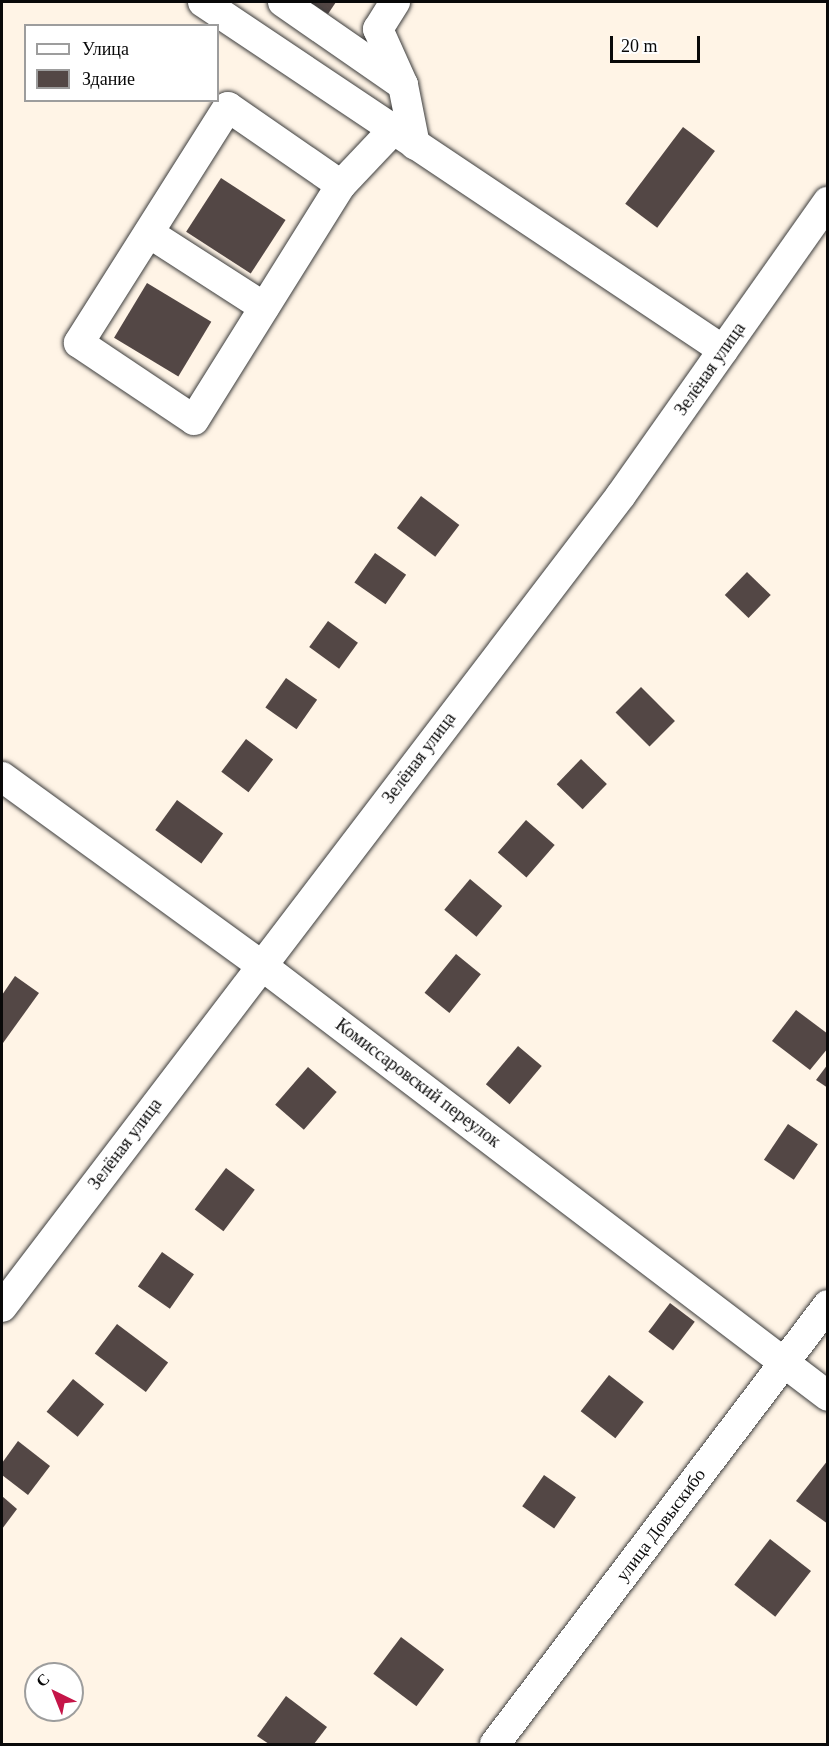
<!DOCTYPE html>
<meta charset="utf-8">
<style>
body{margin:0}
#map{position:relative;width:829px;height:1746px;overflow:hidden;background:#fff4e6;font-family:Georgia,serif}
div>[style]{position:absolute}
[style*='--x']{left:calc(var(--x)*1px);top:calc(var(--y)*1px);width:calc(var(--w)*1px);rotate:calc(var(--a)*1deg)}
.building>*{inset:0;background:#534745;transform-origin:0 0}
.roads{filter:drop-shadow(0 0 2px #3c3c3c) drop-shadow(0 0 2px #3c3c3c)}
.minor>*{height:30px;margin:-15px;padding:0 15px;transform-origin:15px;border-radius:15px;background:#fff}
span{translate:-50% -50%;white-space:nowrap;text-align:center;line-height:1.15;-webkit-text-stroke:6px #fff;paint-order:stroke}
.street-label{font-size:18px;color:#090909}
.frame{position:absolute;inset:0;border:3px solid #090909;pointer-events:none}
.legend{position:absolute;left:24px;top:24px;width:195px;height:78px;box-sizing:border-box;background:#fff;border:2px solid #9d9d9d;margin:0;padding:8px 10px;list-style:none;font-size:18px;color:#090909}
.legend li{display:flex;align-items:center;gap:12px;height:30px}
.legend b{width:30px;border:2px solid #9d9d9d}
.north{position:absolute;left:24px;top:1662px;width:60px;height:60px;box-sizing:border-box;background:#fff;border:2px solid #9d9d9d;border-radius:50%;rotate:317deg;font-size:16px;font-weight:700;line-height:24px;text-align:center;color:#090909}
.north::after{content:'';display:block;margin:auto;width:21px;height:27px;background:#c51548;clip-path:polygon(50% 0,100% 100%,50% 72%,0 100%)}
.scale{position:absolute;left:610px;top:36px;width:90px;height:27px;box-sizing:border-box;border:3px solid #090909;border-top:0;padding-left:8px;font-size:18px;line-height:21px;white-space:nowrap;color:#090909;-webkit-text-stroke:4px #fff;paint-order:stroke}
</style>
<div id="map">
<div class="building">
<div style="clip-path:polygon(309px 2px,336px 2px,328px 14px)"></div>
<div style="left:683px;top:127px;width:40px;height:96px;rotate:37deg"></div>
<div style="left:221px;top:178px;width:77px;height:64px;rotate:33deg"></div>
<div style="left:147px;top:283px;width:75px;height:64px;rotate:31deg"></div>
<div style="left:421px;top:496px;width:48px;height:40px;rotate:37deg"></div>
<div style="left:375px;top:553px;width:38px;height:36px;rotate:35deg"></div>
<div style="left:747px;top:572px;width:33px;height:32px;rotate:44deg"></div>
<div style="left:328px;top:621px;width:37px;height:32px;rotate:36deg"></div>
<div style="left:286px;top:678px;width:38px;height:36px;rotate:35deg"></div>
<div style="left:641px;top:687px;width:48px;height:36px;rotate:45deg"></div>
<div style="left:246px;top:739px;width:34px;height:41px;rotate:37deg"></div>
<div style="left:581px;top:759px;width:36px;height:35px;rotate:44deg"></div>
<div style="left:177px;top:800px;width:57px;height:37px;rotate:36deg"></div>
<div style="left:526px;top:820px;width:38px;height:43px;rotate:41deg"></div>
<div style="left:470px;top:879px;width:42px;height:40px;rotate:40deg"></div>
<div style="left:456px;top:954px;width:32px;height:50px;rotate:39deg"></div>
<div style="clip-path:polygon(15px 976px,39px 993px,3px 1043px,2px 995px)"></div>
<div style="clip-path:polygon(796px 1010px,828px 1034px,828px 1048px,810px 1070px,772px 1041px)"></div>
<div style="left:518px;top:1046px;width:31px;height:50px;rotate:40deg"></div>
<div style="clip-path:polygon(828px 1064px,828px 1088px,816px 1080px)"></div>
<div style="left:308px;top:1067px;width:38px;height:50px;rotate:41deg"></div>
<div style="left:788px;top:1124px;width:36px;height:43px;rotate:34deg"></div>
<div style="left:226px;top:1168px;width:36px;height:52px;rotate:37deg"></div>
<div style="left:162px;top:1252px;width:39px;height:42px;rotate:35deg"></div>
<div style="left:670px;top:1303px;width:31px;height:36px;rotate:37deg"></div>
<div style="left:117px;top:1324px;width:64px;height:37px;rotate:37deg"></div>
<div style="left:609px;top:1375px;width:44px;height:46px;rotate:38deg"></div>
<div style="left:73px;top:1379px;width:40px;height:42px;rotate:39deg"></div>
<div style="clip-path:polygon(18px 1441px,50px 1466px,28px 1495px,2px 1475px,2px 1463px)"></div>
<div style="clip-path:polygon(828px 1460px,828px 1524px,796px 1501px)"></div>
<div style="left:544px;top:1475px;width:39px;height:38px;rotate:35deg"></div>
<div style="clip-path:polygon(2px 1496px,17px 1509px,2px 1529px)"></div>
<div style="left:770px;top:1539px;width:52px;height:58px;rotate:38deg"></div>
<div style="left:401px;top:1637px;width:54px;height:46px;rotate:37deg"></div>
<div style="clip-path:polygon(286px 1696px,327px 1727px,314px 1744px,269px 1744px,257px 1736px)"></div>
</div>
<div class="roads">
<div class="minor">
<div style="--x:203;--y:2;--w:626;--a:33.79"></div>
<div style="--x:283;--y:2;--w:146;--a:34.7"></div>
<div style="--x:395;--y:2;--w:32;--a:122"></div>
<div style="--x:378;--y:29;--w:61;--a:65.9"></div>
<div style="--x:403;--y:85;--w:61;--a:78.7"></div>
<div style="--x:341;--y:185;--w:137;--a:-145.4"></div>
<div style="--x:228;--y:107;--w:279;--a:122.3"></div>
<div style="--x:79;--y:343;--w:138;--a:33.8"></div>
<div style="--x:194;--y:420;--w:277;--a:-58"></div>
<div style="--x:341;--y:185;--w:76;--a:-46.6"></div>
<div style="--x:149;--y:233;--w:137;--a:32.8"></div>
<div style="--x:2;--y:777;--w:320;--a:36"></div>
<div style="--x:261;--y:965;--w:712;--a:37.24"></div>
<div style="--x:2;--y:1307;--w:1021;--a:-52.68"></div>
<div style="--x:621;--y:495;--w:359;--a:-54.8"></div>
<div style="--x:495;--y:1744;--w:551;--a:-52.82"></div>
</div>
</div>
<div class="street-label">
<span style="left:710px;top:369px;rotate:-55deg">Зелёная улица</span>
<span style="left:419px;top:758px;rotate:-53deg">Зелёная улица</span>
<span style="left:418px;top:1083px;rotate:37deg">Комиссаровский переулок</span>
<span style="left:125px;top:1144px;rotate:-53deg">Зелёная улица</span>
<span style="left:661px;top:1525px;rotate:-53deg">улица Довыскибо</span>
</div>
<div class="frame"></div>
<ul class="legend">
<li><b style="height:8px;background:#fff"></b>Улица</li>
<li><b style="height:16px;background:#534745"></b>Здание</li>
</ul>
<div class="north">С</div>
<div class="scale">20 m</div>
</div>
